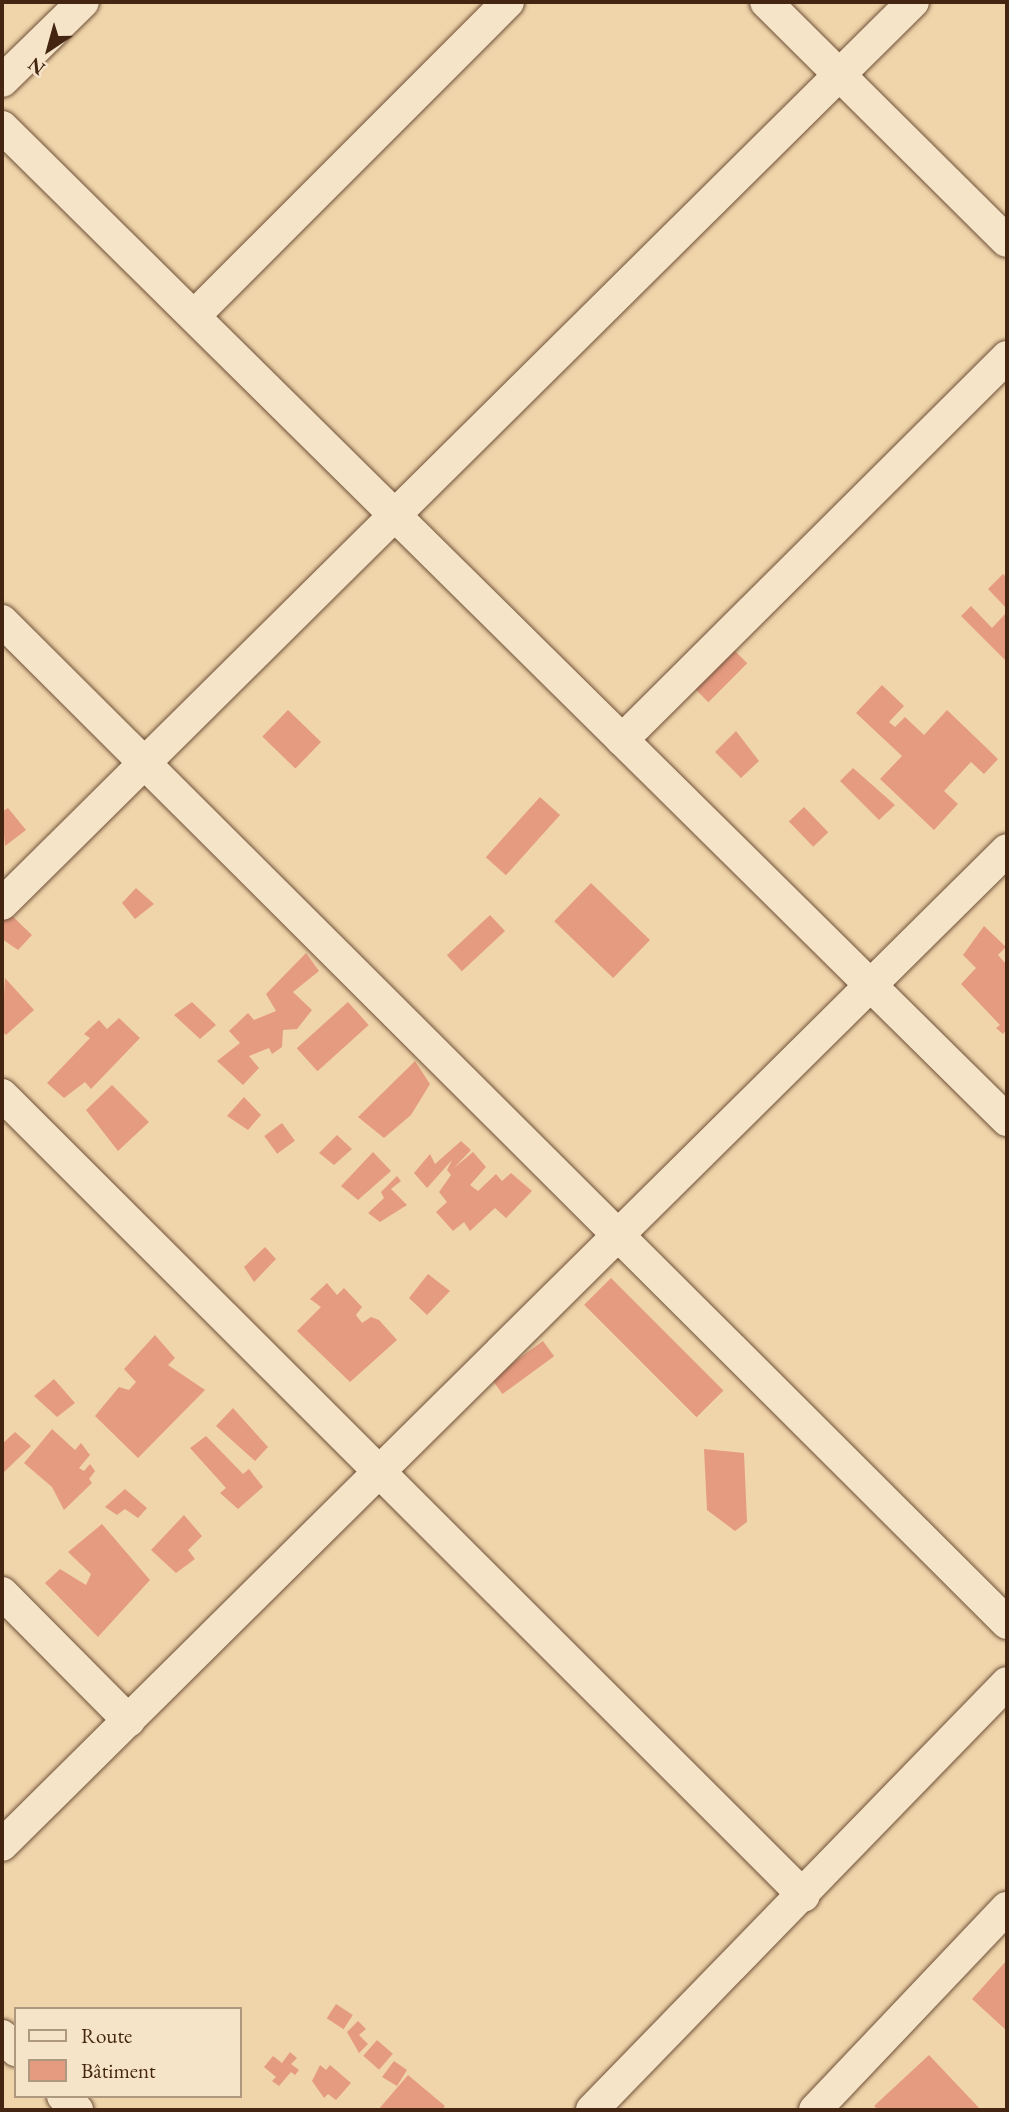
<!DOCTYPE html>
<meta charset="utf-8">
<style>
body{margin:0}
#map{position:relative;width:1009px;height:2112px;overflow:hidden;background:#f0d5ab;font-family:"EB Garamond",serif}
div>[style]{position:absolute}
[style*='--x']{left:calc(var(--x)*1px);top:calc(var(--y)*1px);width:calc(var(--w)*1px);rotate:calc(var(--a)*1deg)}
.building>*{inset:0;background:#e59b80;transform-origin:0 0}
.roads{filter:drop-shadow(0 0 2px #6f5138) drop-shadow(0 0 2px #6f5138)}
.minor>*{height:32px;margin:-16px;padding:0 16px;transform-origin:16px;border-radius:16px;background:#f5e4c8}
span{translate:-50% -50%;white-space:nowrap;text-align:center;line-height:1.15;-webkit-text-stroke:5px #f5e4c8;paint-order:stroke}
.frame{position:absolute;inset:0;border:4px solid #442512;pointer-events:none}
.legend{position:absolute;left:14px;top:2007px;width:228px;height:91px;box-sizing:border-box;background:#f5e4c8;border:2px solid #ae987f;margin:0;padding:9px 12px;list-style:none;font-size:21px;color:#442512}
.legend li{display:flex;align-items:center;gap:14px;height:35px}
.legend b{width:35px;border:2px solid #ae987f}
.north{position:absolute;left:14px;top:14px;width:70px;height:70px;-webkit-text-stroke:5px #f5e4c8;paint-order:stroke;rotate:216deg;font-size:19px;font-weight:700;line-height:28px;text-align:center;color:#442512}
.north::after{content:'';display:block;margin:auto;width:24px;height:32px;background:#442512;clip-path:polygon(50% 0,100% 100%,50% 72%,0 100%)}
</style>
<div id="map">
<div class="building">
<div style="clip-path:polygon(1003px 574px,1007px 578px,1007px 609px,988px 589px)"></div>
<div style="clip-path:polygon(971px 606px,992px 628px,1007px 612px,1007px 662px,961px 616px)"></div>
<div style="left:731px;top:647px;width:23px;height:55px;rotate:45deg"></div>
<div style="clip-path:polygon(882px 685px,904px 706px,889px 722px,895px 727px,905px 717px,924px 735px,947px 710px,998px 759px,984px 774px,971px 762px,944px 791px,958px 804px,934px 830px,880px 779px,902px 756px,856px 713px)"></div>
<div style="left:288px;top:710px;width:46px;height:37px;rotate:44deg"></div>
<div style="clip-path:polygon(736px 731px,759px 761px,741px 778px,715px 752px)"></div>
<div style="clip-path:polygon(853px 768px,895px 805px,879px 820px,840px 781px)"></div>
<div style="left:540px;top:797px;width:27px;height:81px;rotate:42deg"></div>
<div style="left:804px;top:807px;width:35px;height:21px;rotate:46deg"></div>
<div style="clip-path:polygon(8px 808px,26px 830px,5px 846px,2px 812px)"></div>
<div style="left:591px;top:883px;width:82px;height:53px;rotate:44deg"></div>
<div style="clip-path:polygon(136px 888px,154px 904px,135px 919px,122px 903px)"></div>
<div style="clip-path:polygon(7px 911px,32px 935px,18px 950px,2px 939px,2px 916px)"></div>
<div style="left:490px;top:915px;width:22px;height:59px;rotate:47deg"></div>
<div style="clip-path:polygon(984px 926px,1006px 947px,998px 955px,1007px 965px,1007px 1029px,1003px 1034px,996px 1028px,1000px 1025px,961px 984px,976px 968px,963px 955px)"></div>
<div style="clip-path:polygon(306px 953px,319px 971px,293px 992px,312px 1010px,297px 1029px,283px 1030px,282px 1047px,272px 1054px,269px 1048px,249px 1056px,259px 1068px,243px 1085px,217px 1061px,240px 1043px,229px 1031px,248px 1013px,254px 1020px,276px 1011px,266px 994px)"></div>
<div style="clip-path:polygon(5px 978px,34px 1010px,6px 1035px,2px 1031px)"></div>
<div style="clip-path:polygon(192px 1002px,216px 1025px,200px 1039px,174px 1015px)"></div>
<div style="left:348px;top:1002px;width:31px;height:69px;rotate:48deg"></div>
<div style="clip-path:polygon(119px 1018px,140px 1038px,91px 1089px,85px 1082px,64px 1098px,47px 1083px,90px 1038px,84px 1034px,99px 1020px,107px 1029px)"></div>
<div style="clip-path:polygon(415px 1061px,430px 1084px,411px 1115px,384px 1138px,358px 1117px)"></div>
<div style="clip-path:polygon(112px 1085px,149px 1122px,118px 1151px,86px 1110px)"></div>
<div style="clip-path:polygon(244px 1097px,261px 1115px,248px 1130px,227px 1116px)"></div>
<div style="left:282px;top:1123px;width:22px;height:22px;rotate:54deg"></div>
<div style="clip-path:polygon(337px 1135px,352px 1149px,334px 1165px,319px 1153px)"></div>
<div style="clip-path:polygon(461px 1141px,471px 1150px,454px 1168px,473px 1152px,486px 1167px,470px 1185px,478px 1191px,496px 1174px,502px 1181px,511px 1173px,532px 1191px,506px 1218px,495px 1208px,470px 1231px,464px 1222px,453px 1231px,436px 1212px,447px 1202px,439px 1192px,451px 1175px,447px 1170px,452px 1160px,427px 1188px,414px 1173px,430px 1154px,435px 1164px)"></div>
<div style="clip-path:polygon(373px 1152px,391px 1171px,358px 1200px,341px 1186px)"></div>
<div style="clip-path:polygon(397px 1176px,401px 1181px,391px 1189px,407px 1205px,380px 1222px,368px 1213px,384px 1198px,381px 1192px)"></div>
<div style="clip-path:polygon(265px 1247px,276px 1259px,254px 1282px,244px 1267px)"></div>
<div style="clip-path:polygon(428px 1274px,450px 1291px,427px 1315px,409px 1298px)"></div>
<div style="left:611px;top:1278px;width:159px;height:38px;rotate:45deg"></div>
<div style="clip-path:polygon(327px 1283px,337px 1295px,344px 1288px,362px 1307px,356px 1315px,362px 1323px,371px 1317px,379px 1320px,397px 1340px,350px 1382px,297px 1331px,321px 1307px,310px 1299px)"></div>
<div style="clip-path:polygon(155px 1335px,175px 1358px,168px 1365px,205px 1390px,138px 1458px,95px 1416px,119px 1387px,129px 1390px,136px 1382px,124px 1369px)"></div>
<div style="left:543px;top:1341px;width:19px;height:64px;rotate:54deg"></div>
<div style="clip-path:polygon(54px 1379px,75px 1403px,57px 1417px,34px 1396px)"></div>
<div style="clip-path:polygon(233px 1408px,268px 1447px,255px 1461px,216px 1426px)"></div>
<div style="clip-path:polygon(52px 1429px,75px 1450px,81px 1443px,90px 1455px,79px 1468px,84px 1471px,90px 1464px,95px 1471px,89px 1479px,92px 1483px,64px 1510px,52px 1487px,24px 1463px)"></div>
<div style="clip-path:polygon(15px 1432px,31px 1446px,2px 1474px,2px 1444px)"></div>
<div style="clip-path:polygon(206px 1436px,243px 1474px,249px 1469px,263px 1487px,238px 1509px,220px 1493px,226px 1488px,190px 1448px)"></div>
<div style="clip-path:polygon(704px 1449px,744px 1453px,747px 1522px,735px 1531px,707px 1510px)"></div>
<div style="clip-path:polygon(125px 1489px,147px 1508px,138px 1518px,125px 1509px,117px 1515px,105px 1507px)"></div>
<div style="clip-path:polygon(184px 1515px,202px 1536px,188px 1550px,195px 1559px,176px 1573px,151px 1550px)"></div>
<div style="clip-path:polygon(102px 1524px,150px 1580px,98px 1637px,45px 1583px,60px 1569px,86px 1585px,91px 1574px,68px 1552px)"></div>
<div style="clip-path:polygon(1007px 1960px,1007px 2031px,972px 1999px)"></div>
<div style="left:336px;top:2004px;width:20px;height:17px;rotate:33deg"></div>
<div style="clip-path:polygon(358px 2021px,366px 2029px,359px 2035px,368px 2044px,359px 2053px,347px 2032px)"></div>
<div style="left:377px;top:2040px;width:21px;height:21px;rotate:41deg"></div>
<div style="clip-path:polygon(290px 2052px,297px 2058px,291px 2064px,299px 2070px,295px 2075px,291px 2072px,279px 2086px,272px 2081px,276px 2077px,264px 2067px,273px 2056px,282px 2063px)"></div>
<div style="clip-path:polygon(929px 2055px,981px 2110px,879px 2110px,874px 2106px)"></div>
<div style="clip-path:polygon(394px 2061px,407px 2070px,397px 2086px,382px 2077px)"></div>
<div style="clip-path:polygon(320px 2065px,326px 2070px,330px 2065px,351px 2083px,336px 2100px,328px 2094px,324px 2098px,312px 2081px)"></div>
<div style="clip-path:polygon(408px 2075px,445px 2106px,442px 2110px,378px 2110px)"></div>
</div>
<div class="roads">
<div class="minor">
<div style="--x:766;--y:2;--w:339;--a:44.8"></div>
<div style="--x:2;--y:81;--w:113;--a:-44.3"></div>
<div style="--x:2;--y:127;--w:1413;--a:44.66"></div>
<div style="--x:194;--y:316;--w:444;--a:-45"></div>
<div style="--x:2;--y:621;--w:1419;--a:44.91"></div>
<div style="--x:622;--y:740;--w:543;--a:-44.85"></div>
<div style="--x:2;--y:904;--w:1282;--a:-44.72"></div>
<div style="--x:2;--y:1095;--w:1133;--a:44.96"></div>
<div style="--x:2;--y:1593;--w:180;--a:45.2"></div>
<div style="--x:2;--y:1845;--w:1414;--a:-44.71"></div>
<div style="--x:2;--y:2036;--w:20;--a:45"></div>
<div style="--x:63;--y:2096;--w:20;--a:45"></div>
<div style="--x:592;--y:2110;--w:595;--a:-45.82"></div>
<div style="--x:815;--y:2110;--w:279;--a:-46.5"></div>
</div>
</div>
<div class="frame"></div>
<ul class="legend">
<li><b style="height:9px;background:#f5e4c8"></b>Route</li>
<li><b style="height:19px;background:#e59b80"></b>Bâtiment</li>
</ul>
<div class="north">N</div>
</div>
